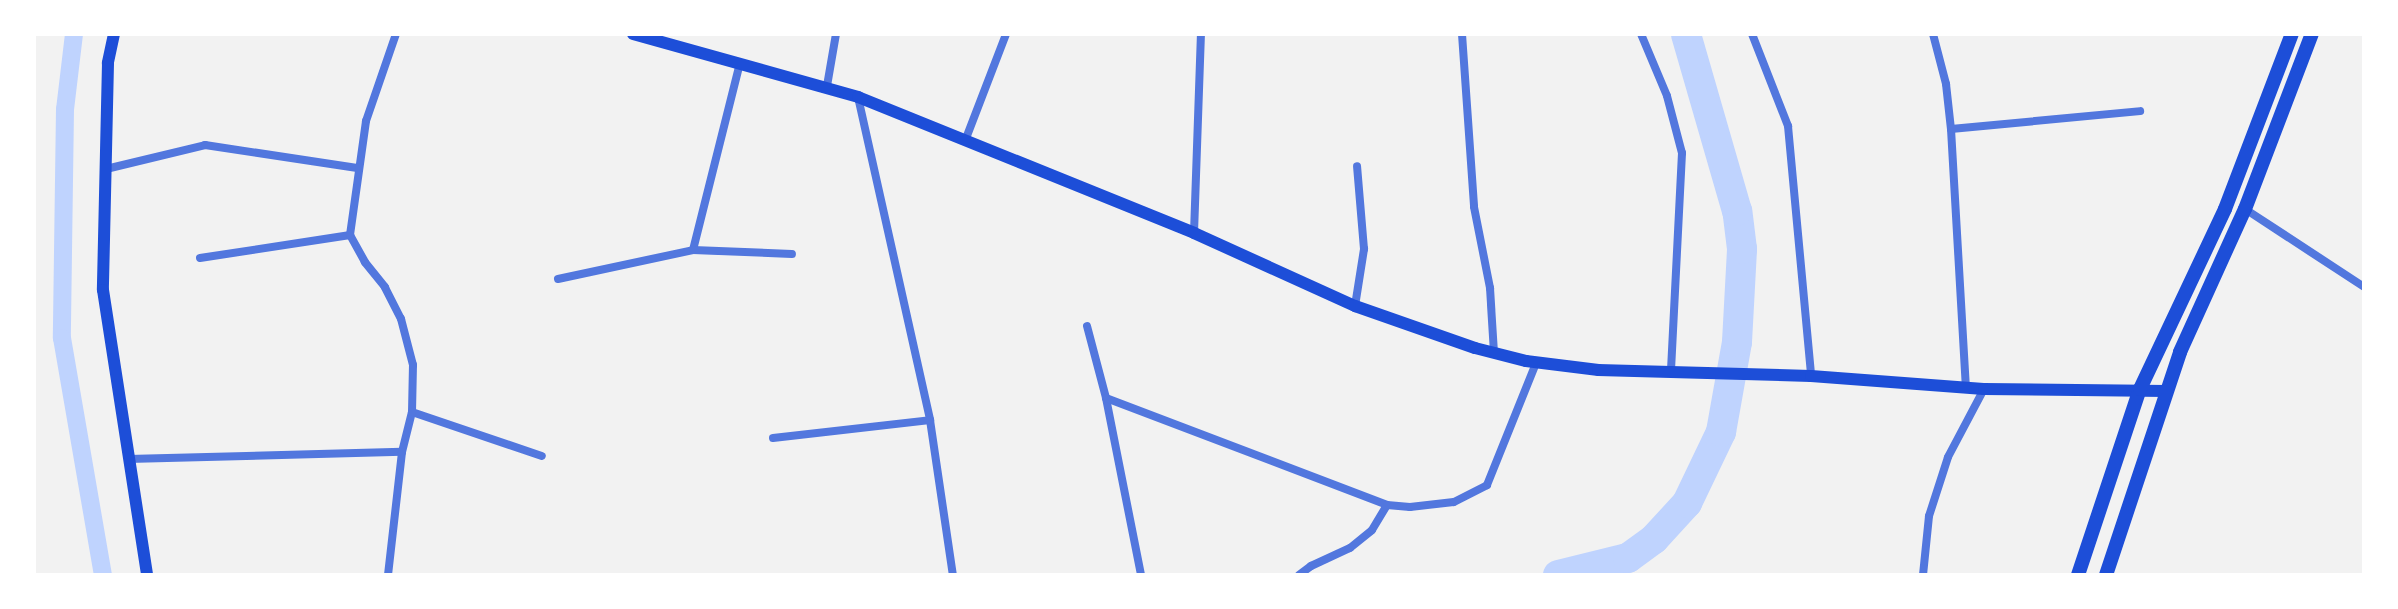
<!DOCTYPE html>
<style>
body{margin:0}
#map{position:relative;width:2398px;height:609px;overflow:hidden;background:#f2f2f2;font-family:"Sofia Sans Condensed",sans-serif}
div>[style]{position:absolute}
[style*='--x']{left:calc(var(--x)*1px);top:calc(var(--y)*1px);width:calc(var(--w)*1px);rotate:calc(var(--a)*1deg)}
.canal>*{height:18px;margin:-9px;padding:0 9px;transform-origin:9px;border-radius:9px;background:#bfd3fe}
.river>*{height:30px;margin:-15px;padding:0 15px;transform-origin:15px;border-radius:15px;background:#bfd3fe}
.minor>*{height:8px;margin:-4px;padding:0 4px;transform-origin:4px;border-radius:4px;background:#5277de}
.secondary>*{height:12px;margin:-6px;padding:0 6px;transform-origin:6px;border-radius:6px;background:#1d4ed8}
.primary>*{height:14px;margin:-7px;padding:0 7px;transform-origin:7px;border-radius:7px;background:#1d4ed8}
span{translate:-50% -50%;white-space:nowrap;text-align:center;line-height:1.15;-webkit-text-stroke:6px #fff;paint-order:stroke}
.frame{position:absolute;inset:0;border:36px solid #fff;pointer-events:none}
</style>
<div id="map">
<div class="canal">
<div style="--x:74;--y:34;--w:76;--a:96.8"></div>
<div style="--x:65;--y:109;--w:229;--a:90.8"></div>
<div style="--x:62;--y:338;--w:241;--a:80.2"></div>
</div>
<div class="river">
<div style="--x:1558;--y:575;--w:72;--a:-13.7"></div>
<div style="--x:1628;--y:558;--w:32;--a:-36"></div>
<div style="--x:1654;--y:539;--w:49;--a:-47.5"></div>
<div style="--x:1687;--y:503;--w:79;--a:-64.4"></div>
<div style="--x:1721;--y:432;--w:91;--a:-79.9"></div>
<div style="--x:1737;--y:342;--w:93;--a:-86.9"></div>
<div style="--x:1742;--y:249;--w:38;--a:-97"></div>
<div style="--x:1737;--y:211;--w:184;--a:-106.1"></div>
</div>
<div class="minor">
<div style="--x:1462;--y:34;--w:173;--a:86"></div>
<div style="--x:1474;--y:207;--w:83;--a:78.8"></div>
<div style="--x:1490;--y:288;--w:65;--a:86.5"></div>
<div style="--x:1641;--y:34;--w:67;--a:67.2"></div>
<div style="--x:1667;--y:96;--w:59;--a:75.3"></div>
<div style="--x:1682;--y:153;--w:220;--a:92.9"></div>
<div style="--x:1752;--y:34;--w:99;--a:68.6"></div>
<div style="--x:1788;--y:126;--w:251;--a:84.7"></div>
<div style="--x:1933;--y:34;--w:52;--a:75.4"></div>
<div style="--x:1946;--y:84;--w:45;--a:83.7"></div>
<div style="--x:1951;--y:129;--w:259;--a:86.7"></div>
<div style="--x:827;--y:86;--w:53;--a:-80.2"></div>
<div style="--x:858;--y:97;--w:331;--a:77.4"></div>
<div style="--x:930;--y:420;--w:157;--a:81.6"></div>
<div style="--x:1951;--y:129;--w:190;--a:-5.4"></div>
<div style="--x:965;--y:141;--w:115;--a:-69"></div>
<div style="--x:106;--y:169;--w:102;--a:-13.6"></div>
<div style="--x:205;--y:145;--w:154;--a:8.6"></div>
<div style="--x:2245;--y:209;--w:142;--a:33.2"></div>
<div style="--x:1194;--y:233;--w:199;--a:-88"></div>
<div style="--x:693;--y:250;--w:193;--a:-75.9"></div>
<div style="--x:200;--y:258;--w:152;--a:-8.7"></div>
<div style="--x:558;--y:279;--w:138;--a:-12.1"></div>
<div style="--x:693;--y:250;--w:99;--a:2.3"></div>
<div style="--x:1355;--y:306;--w:58;--a:-81"></div>
<div style="--x:1364;--y:249;--w:83;--a:-94.8"></div>
<div style="--x:1087;--y:326;--w:74;--a:75.2"></div>
<div style="--x:1106;--y:398;--w:180;--a:78.8"></div>
<div style="--x:1106;--y:398;--w:301;--a:20.8"></div>
<div style="--x:1387;--y:505;--w:23;--a:5"></div>
<div style="--x:1410;--y:507;--w:44;--a:-6.5"></div>
<div style="--x:1454;--y:502;--w:37;--a:-27"></div>
<div style="--x:1487;--y:485;--w:131;--a:-68.1"></div>
<div style="--x:412;--y:412;--w:137;--a:18.7"></div>
<div style="--x:773;--y:438;--w:158;--a:-6.5"></div>
<div style="--x:128;--y:459;--w:274;--a:-1.5"></div>
<div style="--x:388;--y:575;--w:124;--a:-83.5"></div>
<div style="--x:402;--y:452;--w:41;--a:-76"></div>
<div style="--x:412;--y:412;--w:47;--a:-88.8"></div>
<div style="--x:413;--y:365;--w:48;--a:-104.6"></div>
<div style="--x:401;--y:319;--w:36;--a:-117"></div>
<div style="--x:385;--y:287;--w:32;--a:-129"></div>
<div style="--x:365;--y:262;--w:31;--a:-119"></div>
<div style="--x:350;--y:235;--w:115;--a:-82"></div>
<div style="--x:366;--y:121;--w:92;--a:-71"></div>
<div style="--x:1299;--y:575;--w:15;--a:-37"></div>
<div style="--x:1311;--y:566;--w:43;--a:-24.8"></div>
<div style="--x:1350;--y:548;--w:28;--a:-39"></div>
<div style="--x:1372;--y:530;--w:29;--a:-59"></div>
<div style="--x:1923;--y:575;--w:59;--a:-84.2"></div>
<div style="--x:1929;--y:516;--w:62;--a:-72.1"></div>
<div style="--x:1948;--y:457;--w:77;--a:-62.1"></div>
</div>
<div class="secondary">
<div style="--x:114;--y:34;--w:30;--a:102"></div>
<div style="--x:108;--y:63;--w:227;--a:91.3"></div>
<div style="--x:103;--y:290;--w:288;--a:81.2"></div>
<div style="--x:633;--y:34;--w:234;--a:15.6"></div>
<div style="--x:858;--y:97;--w:362;--a:22"></div>
<div style="--x:1194;--y:233;--w:177;--a:24.4"></div>
<div style="--x:1355;--y:306;--w:127;--a:19.3"></div>
<div style="--x:1475;--y:348;--w:53;--a:14.3"></div>
<div style="--x:1526;--y:361;--w:73;--a:7.1"></div>
<div style="--x:1598;--y:370;--w:213;--a:1.6"></div>
<div style="--x:1811;--y:376;--w:173;--a:4.3"></div>
<div style="--x:1984;--y:389;--w:182;--a:0.6"></div>
</div>
<div class="primary">
<div style="--x:2078;--y:575;--w:196;--a:-71.6"></div>
<div style="--x:2140;--y:389;--w:199;--a:-64.7"></div>
<div style="--x:2225;--y:209;--w:187;--a:-69.1"></div>
<div style="--x:2106;--y:575;--w:235;--a:-71.6"></div>
<div style="--x:2180;--y:352;--w:157;--a:-65.6"></div>
<div style="--x:2245;--y:209;--w:187;--a:-69.1"></div>
</div>
<div class="frame"></div>
</div>
